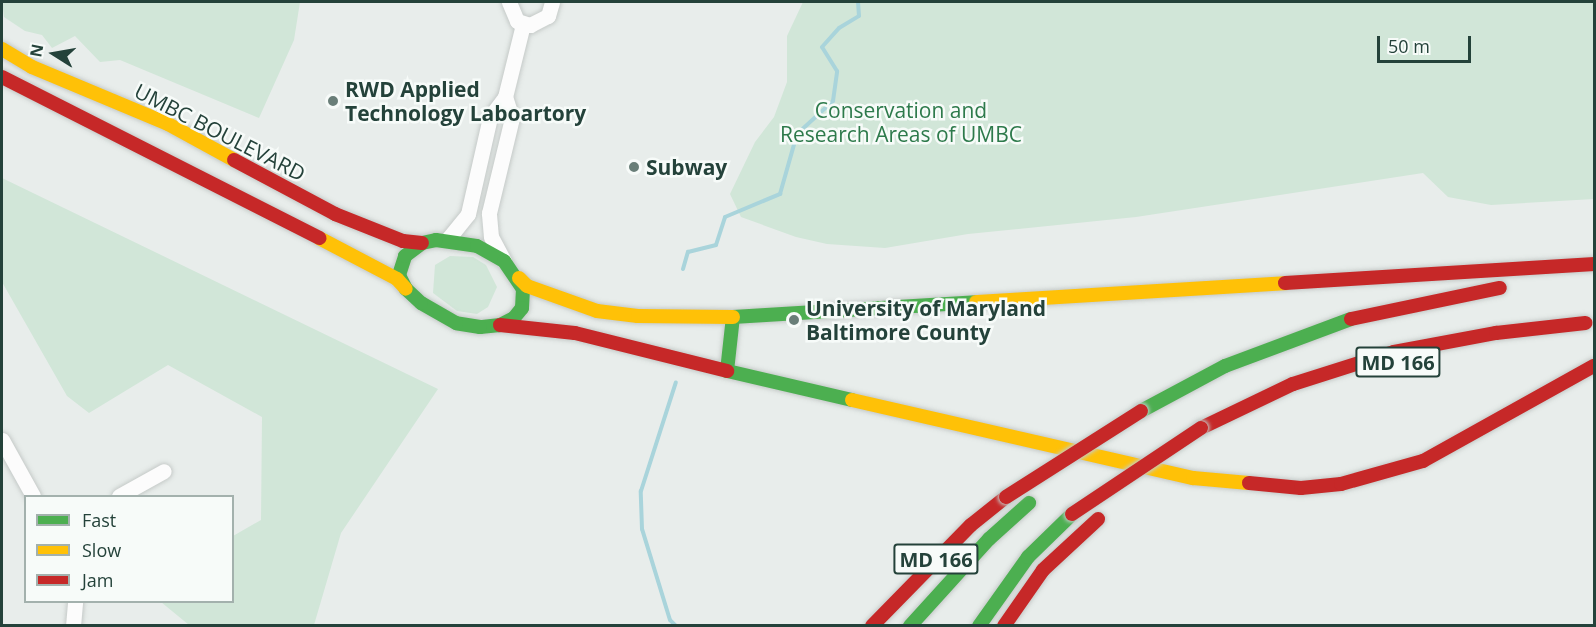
<!DOCTYPE html>
<style>
body{margin:0}
#map{position:relative;width:1596px;height:627px;overflow:hidden;background:#e8edeb;font-family:"Open Sans",sans-serif}
div>[style]{position:absolute}
[style*='--x']{left:calc(var(--x)*1px);top:calc(var(--y)*1px);width:calc(var(--w)*1px);rotate:calc(var(--a)*1deg)}
.green>*{inset:0;background:#d1e6d8}
.stream>*{height:4px;margin:-2px;padding:0 2px;transform-origin:2px;border-radius:2px;background:#a9d4db}
.roads{filter:drop-shadow(0 0 2px #c5cac8) drop-shadow(0 0 2px #c5cac8)}
.street>*{height:15px;margin:-7.5px;padding:0 7.5px;transform-origin:7.5px;border-radius:7.5px;background:#fcfcfc}
.fast>*{height:14px;margin:-7px;padding:0 7px;transform-origin:7px;border-radius:7px;background:#4caf50}
.slow>*{height:14px;margin:-7px;padding:0 7px;transform-origin:7px;border-radius:7px;background:#ffc107}
.jam>*{height:14px;margin:-7px;padding:0 7px;transform-origin:7px;border-radius:7px;background:#c62828}
.bridges{filter:drop-shadow(0 0 2px #c3ccc9) drop-shadow(0 0 2px #c3ccc9)}
.jam-bridge>*{height:14px;margin:-7px;padding:0 7px;transform-origin:7px;border-radius:7px;background:#c62828}
.dots>*{width:16px;height:16px;translate:-50% -50%;box-sizing:border-box;border:3px solid #f7fbf9;border-radius:50%}
span{translate:-50% -50%;white-space:nowrap;text-align:center;line-height:1.15;-webkit-text-stroke:5px #f7fbf9;paint-order:stroke}
.shield-label span{padding:2px 4px;background:#f7fbf9;border:2px solid;border-radius:4px;-webkit-text-stroke-width:0}
.shield-label{font-size:20px;color:#24423a;font-weight:700}
.poi-label{font-size:21px;color:#24423a;font-weight:700}
.left{translate:0 -50%;text-align:left}
.park-label{font-size:21px;color:#2d7a4b}
.street-label{font-size:21px;color:#24423a}
.frame{position:absolute;inset:0;border:3px solid #24423a;pointer-events:none}
.legend{position:absolute;left:24px;top:495px;width:210px;height:108px;box-sizing:border-box;background:#f7fbf9;border:2px solid #a3b1ad;margin:0;padding:8px 10px;list-style:none;font-size:18px;color:#24423a}
.legend li{display:flex;align-items:center;gap:12px;height:30px}
.legend b{width:30px;border:2px solid #a3b1ad}
.north{position:absolute;left:24px;top:24px;width:60px;height:60px;-webkit-text-stroke:4px #f7fbf9;paint-order:stroke;rotate:281deg;font-size:16px;font-weight:700;line-height:24px;text-align:center;color:#24423a}
.north::after{content:'';display:block;margin:auto;width:21px;height:27px;background:#24423a;clip-path:polygon(50% 0,100% 100%,50% 72%,0 100%)}
.scale{position:absolute;left:1377px;top:36px;width:94px;height:27px;box-sizing:border-box;border:3px solid #24423a;border-top:0;padding-left:8px;font-size:18px;line-height:21px;white-space:nowrap;color:#24423a;-webkit-text-stroke:4px #f7fbf9;paint-order:stroke}
</style>
<div id="map">
<div class="green">
<div style="clip-path:polygon(2px 2px,300px 2px,294px 40px,259px 118px,120px 60px,100px 62px,75px 36px,52px 48px,42px 35px,25px 31px,4px 17px)"></div>
<div style="clip-path:polygon(803px 2px,1594px 2px,1594px 199px,1491px 205px,1448px 197px,1423px 173px,1136px 217px,968px 234px,885px 248px,827px 244px,796px 237px,741px 217px,730px 194px,755px 142px,774px 117px,787px 82px,787px 36px)"></div>
<div style="clip-path:polygon(2px 178px,438px 389px,341px 533px,314px 625px,189px 625px,161px 602px,232px 602px,233px 536px,261px 520px,262px 417px,168px 365px,89px 413px,67px 396px,2px 282px)"></div>
<div style="clip-path:polygon(450px 256px,473px 257px,486px 265px,497px 287px,488px 307px,477px 314px,457px 311px,433px 293px,435px 265px)"></div>
</div>
<div class="stream">
<div style="--x:683;--y:269;--w:18;--a:-74"></div>
<div style="--x:688;--y:252;--w:29;--a:-14"></div>
<div style="--x:716;--y:245;--w:29;--a:-72"></div>
<div style="--x:725;--y:217;--w:60;--a:-22.7"></div>
<div style="--x:780;--y:194;--w:62;--a:-74.2"></div>
<div style="--x:797;--y:134;--w:49;--a:-42.5"></div>
<div style="--x:833;--y:101;--w:30;--a:-82"></div>
<div style="--x:837;--y:71;--w:28;--a:-122"></div>
<div style="--x:822;--y:47;--w:25;--a:-48"></div>
<div style="--x:839;--y:28;--w:23;--a:-31"></div>
<div style="--x:859;--y:16;--w:14;--a:-94"></div>
<div style="--x:676;--y:626;--w:8;--a:-135"></div>
<div style="--x:670;--y:620;--w:95;--a:-107.1"></div>
<div style="--x:642;--y:529;--w:38;--a:-92"></div>
<div style="--x:641;--y:491;--w:114;--a:-72.2"></div>
</div>
<div class="roads">
<div class="street">
<div style="--x:509;--y:2;--w:21;--a:67"></div>
<div style="--x:517;--y:21;--w:14;--a:17"></div>
<div style="--x:530;--y:25;--w:20;--a:-27"></div>
<div style="--x:548;--y:16;--w:15;--a:-74"></div>
<div style="--x:447;--y:240;--w:33;--a:-51"></div>
<div style="--x:468;--y:214;--w:99;--a:-77.2"></div>
<div style="--x:490;--y:117;--w:25;--a:-53"></div>
<div style="--x:505;--y:97;--w:75;--a:-76.1"></div>
<div style="--x:504;--y:261;--w:27;--a:-118"></div>
<div style="--x:491;--y:237;--w:24;--a:-95"></div>
<div style="--x:489;--y:213;--w:98;--a:-76.4"></div>
<div style="--x:512;--y:118;--w:22;--a:-108"></div>
<div style="--x:2;--y:440;--w:64;--a:61"></div>
<div style="--x:119;--y:496;--w:51;--a:-29.1"></div>
<div style="--x:73;--y:626;--w:24;--a:-85"></div>
</div>
<div class="fast">
<div style="--x:436;--y:240;--w:41;--a:8.3"></div>
<div style="--x:477;--y:246;--w:31;--a:29"></div>
<div style="--x:504;--y:261;--w:34;--a:56"></div>
<div style="--x:523;--y:289;--w:19;--a:93"></div>
<div style="--x:522;--y:308;--w:13;--a:129"></div>
<div style="--x:514;--y:318;--w:16;--a:153"></div>
<div style="--x:500;--y:325;--w:20;--a:174"></div>
<div style="--x:480;--y:327;--w:24;--a:-171"></div>
<div style="--x:456;--y:323;--w:40;--a:-150.3"></div>
<div style="--x:421;--y:303;--w:21;--a:-137"></div>
<div style="--x:406;--y:289;--w:16;--a:-117"></div>
<div style="--x:399;--y:275;--w:20;--a:-72"></div>
<div style="--x:405;--y:256;--w:21;--a:-37"></div>
<div style="--x:422;--y:243;--w:14;--a:-12"></div>
<div style="--x:852;--y:400;--w:128;--a:-166.9"></div>
<div style="--x:727;--y:371;--w:54;--a:-83.7"></div>
<div style="--x:733;--y:317;--w:243;--a:-3.5"></div>
<div style="--x:1141;--y:411;--w:95;--a:-28.2"></div>
<div style="--x:1225;--y:366;--w:134;--a:-20.5"></div>
<div style="--x:910;--y:626;--w:118;--a:-47.8"></div>
<div style="--x:989;--y:539;--w:54;--a:-42"></div>
<div style="--x:979;--y:626;--w:85;--a:-54.6"></div>
<div style="--x:1028;--y:557;--w:62;--a:-44.3"></div>
</div>
<div class="slow">
<div style="--x:2;--y:49;--w:35;--a:31"></div>
<div style="--x:32;--y:67;--w:147;--a:22.7"></div>
<div style="--x:168;--y:124;--w:75;--a:28.6"></div>
<div style="--x:319;--y:238;--w:88;--a:27.7"></div>
<div style="--x:397;--y:279;--w:13;--a:48"></div>
<div style="--x:519;--y:278;--w:11;--a:45"></div>
<div style="--x:527;--y:286;--w:74;--a:19.7"></div>
<div style="--x:597;--y:311;--w:41;--a:7"></div>
<div style="--x:638;--y:316;--w:95;--a:0.6"></div>
<div style="--x:976;--y:302;--w:310;--a:-3.5"></div>
<div style="--x:852;--y:400;--w:350;--a:12.9"></div>
<div style="--x:1193;--y:478;--w:56;--a:5.1"></div>
</div>
<div class="jam">
<div style="--x:2;--y:77;--w:356;--a:26.9"></div>
<div style="--x:234;--y:160;--w:115;--a:28.1"></div>
<div style="--x:335;--y:214;--w:73;--a:21.7"></div>
<div style="--x:403;--y:241;--w:19;--a:6"></div>
<div style="--x:1285;--y:283;--w:310;--a:-3.5"></div>
<div style="--x:1351;--y:319;--w:152;--a:-11.8"></div>
<div style="--x:500;--y:325;--w:75;--a:6.1"></div>
<div style="--x:575;--y:333;--w:157;--a:14"></div>
<div style="--x:1201;--y:428;--w:102;--a:-25.6"></div>
<div style="--x:1293;--y:384;--w:106;--a:-17.6"></div>
<div style="--x:1394;--y:352;--w:104;--a:-10.6"></div>
<div style="--x:1496;--y:333;--w:90;--a:-6.4"></div>
<div style="--x:1249;--y:483;--w:52;--a:5.5"></div>
<div style="--x:1301;--y:488;--w:40;--a:-5.7"></div>
<div style="--x:1341;--y:484;--w:85;--a:-15.7"></div>
<div style="--x:1423;--y:461;--w:196;--a:-29.1"></div>
<div style="--x:872;--y:626;--w:141;--a:-45.6"></div>
<div style="--x:971;--y:525;--w:45;--a:-38.7"></div>
<div style="--x:1004;--y:626;--w:68;--a:-55.1"></div>
<div style="--x:1043;--y:570;--w:75;--a:-42.8"></div>
</div>
</div>
<div class="bridges">
<div class="jam-bridge">
<div style="--x:1006;--y:497;--w:160;--a:-32.5"></div>
<div style="--x:1072;--y:514;--w:155;--a:-33.7"></div>
</div>
</div>
<div class="dots">
<div style="left:333px;top:101px;background:#697e78"></div>
<div style="left:634px;top:167px;background:#697e78"></div>
<div style="left:794px;top:320px;background:#697e78"></div>
</div>
<div class="shield-label">
<span style="left:1398px;top:362px">MD 166</span>
<span style="left:936px;top:559px">MD 166</span>
</div>
<div class="poi-label">
<span class="left" style="left:345px;top:101px">RWD Applied<br>Technology Laboartory</span>
<span class="left" style="left:646px;top:167px">Subway</span>
<span class="left" style="left:806px;top:320px">University of Maryland<br>Baltimore County</span>
</div>
<div class="park-label">
<span style="left:901px;top:122px">Conservation and<br>Research Areas of UMBC</span>
</div>
<div class="street-label">
<span style="left:220px;top:132px;rotate:27deg">UMBC BOULEVARD</span>
</div>
<div class="frame"></div>
<ul class="legend">
<li><b style="height:8px;background:#4caf50"></b>Fast</li>
<li><b style="height:8px;background:#ffc107"></b>Slow</li>
<li><b style="height:8px;background:#c62828"></b>Jam</li>
</ul>
<div class="north">N</div>
<div class="scale">50 m</div>
</div>
